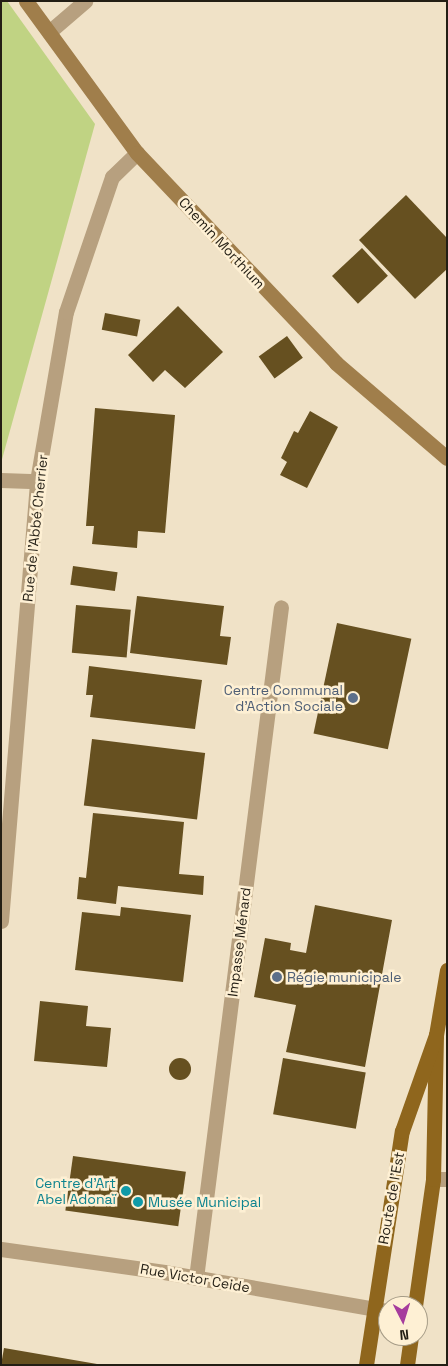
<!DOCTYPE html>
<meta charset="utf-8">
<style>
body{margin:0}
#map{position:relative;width:448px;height:1366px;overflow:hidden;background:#f0e2c7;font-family:"Space Grotesk",sans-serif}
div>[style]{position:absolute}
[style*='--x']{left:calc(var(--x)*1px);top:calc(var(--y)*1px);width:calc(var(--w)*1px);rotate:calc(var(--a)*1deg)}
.green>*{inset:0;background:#c0d383}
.building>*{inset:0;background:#665020;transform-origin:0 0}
.round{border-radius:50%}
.street>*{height:15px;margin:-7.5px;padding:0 7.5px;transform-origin:7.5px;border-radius:7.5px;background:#b7a07f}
.secondary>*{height:15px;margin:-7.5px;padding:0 7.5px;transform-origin:7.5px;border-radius:7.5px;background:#a07e4b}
.primary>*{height:15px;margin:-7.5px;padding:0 7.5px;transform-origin:7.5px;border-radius:7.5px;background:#8f661d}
.dots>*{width:14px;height:14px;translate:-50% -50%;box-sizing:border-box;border:2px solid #fef0d4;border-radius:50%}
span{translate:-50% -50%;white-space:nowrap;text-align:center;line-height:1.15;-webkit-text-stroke:5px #fef0d4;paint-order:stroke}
.street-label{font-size:14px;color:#231e14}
.service-label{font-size:14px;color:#4e5e75}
.right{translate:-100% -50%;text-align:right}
.left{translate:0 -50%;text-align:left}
.culture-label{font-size:14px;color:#0d838f}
.frame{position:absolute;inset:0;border:2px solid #231e14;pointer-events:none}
.north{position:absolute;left:378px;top:1296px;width:50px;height:50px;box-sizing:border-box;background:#fef0d4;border:1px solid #a69c87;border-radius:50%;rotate:175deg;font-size:14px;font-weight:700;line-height:20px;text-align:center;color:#231e14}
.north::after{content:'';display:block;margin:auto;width:18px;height:22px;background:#a63c9d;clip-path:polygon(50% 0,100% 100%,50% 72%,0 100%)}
</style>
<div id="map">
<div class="green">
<div style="clip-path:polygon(1px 1px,7px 1px,95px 124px,1px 463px)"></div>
</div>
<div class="building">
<div style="clip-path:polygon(406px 195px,447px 238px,447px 269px,415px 299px,359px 240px)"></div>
<div style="left:362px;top:248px;width:38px;height:41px;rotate:47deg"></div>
<div style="clip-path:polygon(178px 306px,223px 352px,185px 388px,165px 370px,153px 382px,128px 355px)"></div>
<div style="left:105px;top:313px;width:36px;height:17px;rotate:11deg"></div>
<div style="left:287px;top:336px;width:27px;height:35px;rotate:54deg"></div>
<div style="clip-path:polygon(95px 408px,175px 415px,165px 533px,138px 531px,137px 548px,92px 544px,94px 526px,86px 526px)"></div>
<div style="clip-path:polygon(310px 411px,338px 427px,307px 488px,280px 475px,287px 462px,281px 458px,294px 431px,298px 433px)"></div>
<div style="left:73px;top:566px;width:45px;height:19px;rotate:8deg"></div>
<div style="clip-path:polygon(137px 596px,224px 606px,220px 636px,231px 637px,227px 665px,130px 653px)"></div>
<div style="left:76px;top:605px;width:55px;height:48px;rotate:5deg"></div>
<div style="left:337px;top:623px;width:76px;height:113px;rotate:12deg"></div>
<div style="clip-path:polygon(89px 666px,202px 680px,195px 729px,90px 717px,93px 695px,86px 695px)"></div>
<div style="left:92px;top:739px;width:114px;height:67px;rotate:7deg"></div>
<div style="clip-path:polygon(93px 813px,184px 822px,179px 874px,204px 876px,203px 895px,118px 886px,116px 904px,77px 899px,79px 877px,86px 878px)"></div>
<div style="clip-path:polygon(315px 905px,392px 920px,365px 1067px,286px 1052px,296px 1005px,254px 997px,265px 938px,291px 943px,290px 950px,306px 953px)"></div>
<div style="clip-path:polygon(121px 907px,191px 915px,183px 982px,75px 970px,82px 912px,120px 916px)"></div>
<div style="clip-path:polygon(40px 1001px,88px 1006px,86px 1026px,111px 1028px,107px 1067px,34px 1061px)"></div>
<div style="left:283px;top:1058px;width:84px;height:57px;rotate:10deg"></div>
<div class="round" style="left:169px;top:1058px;width:22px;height:22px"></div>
<div style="left:73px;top:1156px;width:114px;height:55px;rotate:8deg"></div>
<div style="clip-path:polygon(4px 1348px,97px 1364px,97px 1365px,1px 1365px)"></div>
</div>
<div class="street">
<div style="--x:49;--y:32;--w:48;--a:-40.7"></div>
<div style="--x:1;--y:480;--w:36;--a:2"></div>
<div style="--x:1;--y:921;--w:441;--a:-85.3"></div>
<div style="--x:37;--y:481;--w:171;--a:-80.3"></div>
<div style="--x:66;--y:312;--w:143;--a:-71.2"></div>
<div style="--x:112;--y:177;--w:35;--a:-44"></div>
<div style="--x:433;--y:1179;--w:14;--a:0"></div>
<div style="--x:1;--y:1249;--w:165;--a:8"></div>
<div style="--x:164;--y:1272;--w:227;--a:9.9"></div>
<div style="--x:196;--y:1278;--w:676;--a:-82.78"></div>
</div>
<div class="secondary">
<div style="--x:26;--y:1;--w:188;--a:53.9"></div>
<div style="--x:137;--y:153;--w:289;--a:46.5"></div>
<div style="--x:336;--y:363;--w:146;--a:40.6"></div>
</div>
<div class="primary">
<div style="--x:415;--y:1306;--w:128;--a:-81.9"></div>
<div style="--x:433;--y:1179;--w:144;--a:-88.8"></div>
<div style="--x:436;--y:1035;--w:66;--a:-80.4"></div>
<div style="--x:366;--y:1365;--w:237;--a:-81.3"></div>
<div style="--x:402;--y:1131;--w:102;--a:-70.5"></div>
<div style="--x:407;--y:1365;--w:29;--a:-82"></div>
</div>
<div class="dots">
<div style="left:353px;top:698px;background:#5c6f8a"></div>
<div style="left:277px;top:977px;background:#5c6f8a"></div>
<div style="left:126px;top:1191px;background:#0f9aa8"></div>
<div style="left:138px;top:1202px;background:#0f9aa8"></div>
</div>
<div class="street-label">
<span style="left:222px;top:243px;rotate:47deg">Chemin Morthium</span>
<span style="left:35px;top:528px;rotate:-84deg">Rue de l'Abbé Cherrier</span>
<span style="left:239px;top:942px;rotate:-83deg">Impasse Ménard</span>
<span style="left:391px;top:1198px;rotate:-80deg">Route de l'Est</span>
<span style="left:195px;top:1278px;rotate:10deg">Rue Victor Ceide</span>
</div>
<div class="service-label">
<span class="right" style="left:343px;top:698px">Centre Communal<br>d'Action Sociale</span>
<span class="left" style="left:287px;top:977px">Régie municipale</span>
</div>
<div class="culture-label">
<span class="right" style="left:116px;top:1191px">Centre d'Art<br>Abel Adonaï</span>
<span class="left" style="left:148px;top:1202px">Musée Municipal</span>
</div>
<div class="frame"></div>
<div class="north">N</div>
</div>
